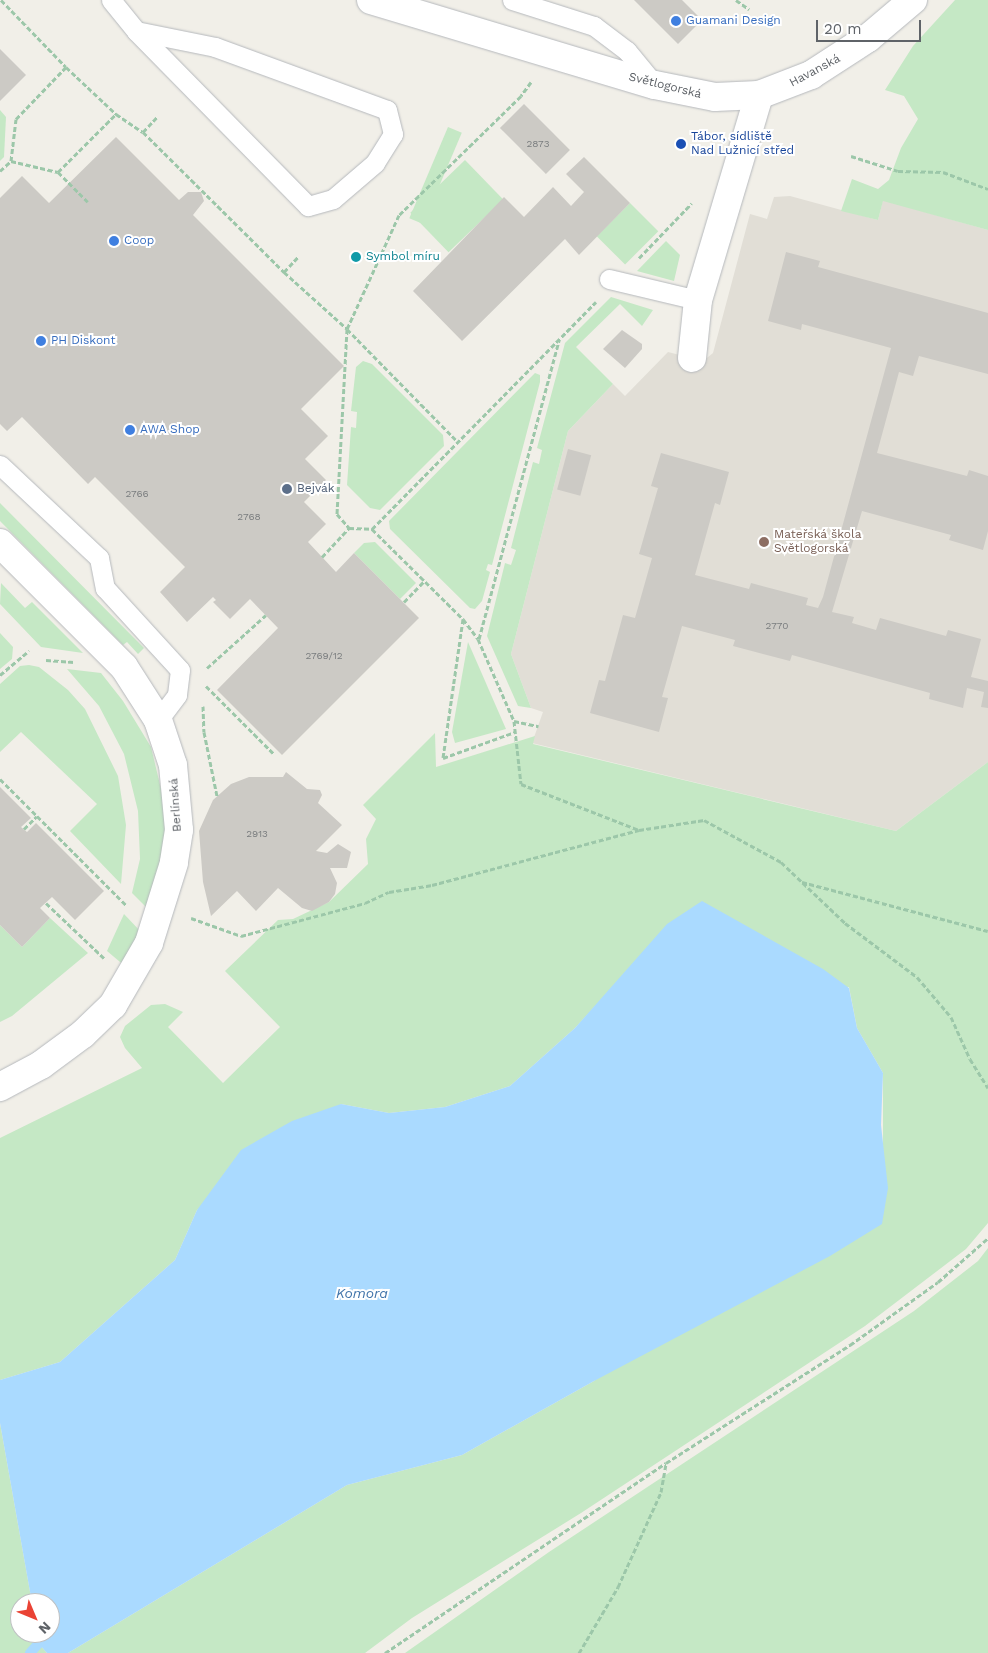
<!DOCTYPE html>
<meta charset="utf-8">
<style>
body{margin:0}
#map{position:relative;width:988px;height:1653px;overflow:hidden;background:#f1efe8;font-family:"Work Sans",sans-serif}
div>[style]{position:absolute}
[style*='--x']{left:calc(var(--x)*1px);top:calc(var(--y)*1px);width:calc(var(--w)*1px);rotate:calc(var(--a)*1deg)}
.education>*{inset:0;background:#e1ded6}
.green>*{inset:0;background:#c5e8c5;transform-origin:0 0}
.water>*{inset:0;background:#aadaff}
.stream>*{height:10px;margin:-5px;padding:0 5px;transform-origin:5px;border-radius:5px;background:#aadaff}
.building>*{inset:0;background:#cccac5;transform-origin:0 0}
.path>*{height:3px;margin-top:-1.5px;transform-origin:0;background:repeating-linear-gradient(90deg,#9cc7a9 0 5px,transparent 0 7.5px)}
.roads{filter:drop-shadow(0 0 1px #b5b8bc) drop-shadow(0 0 1px #b5b8bc)}
.lane>*{height:19px;margin:-9.5px;padding:0 9.5px;transform-origin:9.5px;border-radius:9.5px;background:#fff}
.street>*{height:28px;margin:-14px;padding:0 14px;transform-origin:14px;border-radius:14px;background:#fff}
.dots>*{width:14px;height:14px;translate:-50% -50%;box-sizing:border-box;border:2px solid #fff;border-radius:50%}
span{translate:-50% -50%;white-space:nowrap;text-align:center;line-height:1.15;-webkit-text-stroke:4px #fff;paint-order:stroke}
.number-label{font-size:10px;color:#7a7d7f}
.number-label span{-webkit-text-stroke-width:0}
.shop-label{font-size:12px;color:#366cbe}
.left{translate:0 -50%;text-align:left}
.street-label{font-size:12px;color:#5f6368}
.transit-label{font-size:12px;color:#164399}
.culture-label{font-size:12px;color:#0d838f}
.service-label{font-size:12px;color:#4e5e75}
.education-label{font-size:12px;color:#785e54}
.water-label{font-size:14px;color:#4174aa;font-style:italic}
.north{position:absolute;left:10px;top:1593px;width:50px;height:50px;box-sizing:border-box;background:#fff;border:1px solid #bfc1c3;border-radius:50%;rotate:135deg;font-size:14px;font-weight:700;line-height:20px;text-align:center;color:#5f6368}
.north::after{content:'';display:block;margin:auto;width:18px;height:22px;background:#ea4335;clip-path:polygon(50% 0,100% 100%,50% 72%,0 100%)}
.scale{position:absolute;left:816px;top:20px;width:105px;height:22px;box-sizing:border-box;border:2px solid #5f6368;border-top:0;padding-left:6px;font-size:15px;line-height:18px;white-space:nowrap;color:#5f6368;-webkit-text-stroke:4px #fff;paint-order:stroke}
</style>
<div id="map">
<div class="education">
<div style="clip-path:polygon(790px 196px,878px 220px,883px 200px,988px 230px,988px 762px,896px 831px,532px 743px,543px 712px,531px 708px,511px 654px,568px 431px,613px 384px,625px 396px,668px 352px,703px 361px,713px 353px,750px 214px,767px 219px,774px 197px)"></div>
</div>
<div class="green">
<div style="clip-path:polygon(955px 0,988px 0,988px 230px,883px 201px,878px 220px,841px 211px,852px 179px,878px 189px,889px 180px,901px 148px,918px 119px,904px 96px,885px 90px,913px 46px)"></div>
<div style="clip-path:polygon(0 110px,6px 117px,4px 157px,0 161px)"></div>
<div style="left:448px;top:127px;width:15px;height:99px;rotate:23deg"></div>
<div style="left:465px;top:160px;width:55px;height:76px;rotate:46deg"></div>
<div style="left:630px;top:203px;width:40px;height:47px;rotate:45deg"></div>
<div style="clip-path:polygon(666px 241px,680px 255px,674px 281px,637px 271px)"></div>
<div style="clip-path:polygon(611px 297px,653px 310px,642px 326px,620px 304px,576px 347px,613px 384px,568px 431px,511px 654px,531px 708px,518px 706px,487px 636px,505px 563px,511px 565px,516px 550px,511px 548px,533px 462px,539px 464px,542px 450px,537px 448px,565px 343px)"></div>
<div style="clip-path:polygon(363px 361px,372px 364px,443px 435px,444px 446px,380px 510px,370px 508px,347px 485px,351px 427px,356px 428px,357px 412px,351px 411px,356px 367px)"></div>
<div style="clip-path:polygon(535px 373px,540px 375px,540px 382px,492px 565px,488px 564px,486px 570px,490px 572px,482px 601px,475px 609px,470px 608px,390px 529px,389px 521px)"></div>
<div style="clip-path:polygon(0 503px,144px 648px,138px 654px,127px 642px,123px 645px,0 521px)"></div>
<div style="clip-path:polygon(375px 542px,416px 583px,400px 599px,354px 553px,364px 543px)"></div>
<div style="clip-path:polygon(1px 583px,25px 608px,32px 602px,83px 653px,41px 647px,0 604px)"></div>
<div style="clip-path:polygon(0 633px,13px 647px,12px 659px,0 669px)"></div>
<div style="clip-path:polygon(468px 642px,506px 729px,455px 743px,452px 732px)"></div>
<div style="clip-path:polygon(29px 665px,39px 667px,68px 690px,85px 709px,118px 776px,126px 825px,121px 884px,70px 831px,97px 804px,21px 732px,0 752px,0 684px,20px 666px)"></div>
<div style="clip-path:polygon(67px 669px,101px 673px,123px 701px,151px 747px,162px 793px,166px 839px,151px 912px,132px 893px,140px 859px,138px 811px,124px 754px,99px 706px)"></div>
<div style="clip-path:polygon(435px 733px,436px 767px,535px 736px,533px 744px,896px 831px,988px 762px,988px 1223px,966px 1249px,865px 1326px,581px 1513px,412px 1618px,365px 1653px,68px 1653px,347px 1485px,462px 1455px,594px 1381px,883px 1147px,883px 1073px,857px 1028px,849px 987px,608px 992px,575px 1028px,510px 1086px,445px 1107px,389px 1113px,341px 1104px,197px 1210px,175px 1260px,60px 1362px,0 1380px,0 1138px,142px 1068px,125px 1048px,120px 1037px,125px 1026px,151px 1005px,165px 1004px,183px 1012px,168px 1027px,223px 1083px,280px 1027px,225px 971px,278px 920px,293px 919px,329px 902px,368px 864px,366px 839px,376px 819px,363px 805px)"></div>
<div style="clip-path:polygon(124px 914px,142px 933px,126px 967px,107px 951px)"></div>
<div style="clip-path:polygon(50px 918px,88px 953px,12px 1016px,0 1022px,0 925px,22px 947px)"></div>
<div style="clip-path:polygon(988px 1248px,988px 1653px,405px 1653px,549px 1552px,914px 1311px,978px 1261px)"></div>
<div style="clip-path:polygon(0 1423px,32px 1603px,20px 1603px,20px 1633px,37px 1633px,39px 1644px,47px 1653px,0 1653px)"></div>
</div>
<div class="water">
<div style="clip-path:polygon(702px 901px,823px 969px,849px 988px,857px 1028px,883px 1073px,881px 1125px,888px 1188px,882px 1224px,830px 1256px,594px 1381px,462px 1455px,347px 1485px,68px 1653px,47px 1653px,39px 1644px,37px 1633px,50px 1633px,50px 1603px,32px 1603px,0 1423px,0 1380px,60px 1362px,175px 1260px,197px 1210px,241px 1150px,292px 1121px,341px 1104px,389px 1113px,445px 1107px,510px 1086px,575px 1028px,667px 924px)"></div>
</div>
<div class="stream">
<div style="--x:30;--y:1653;--w:27;--a:-48"></div>
</div>
<div class="building">
<div style="clip-path:polygon(634px 0,682px 0,702px 20px,678px 44px)"></div>
<div style="clip-path:polygon(0 49px,26px 75px,0 101px)"></div>
<div style="left:524px;top:104px;width:65px;height:34px;rotate:45deg"></div>
<div style="clip-path:polygon(116px 137px,179px 200px,188px 192px,201px 192px,204px 201px,193px 215px,344px 366px,301px 409px,328px 436px,305px 459px,326px 480px,304px 502px,326px 524px,308px 542px,336px 572px,354px 553px,419px 618px,282px 755px,217px 690px,278px 628px,250px 599px,230px 619px,213px 602px,216px 600px,213px 597px,187px 622px,160px 592px,185px 567px,95px 477px,88px 484px,22px 417px,7px 431px,0 424px,0 198px,22px 176px,49px 203px)"></div>
<div style="clip-path:polygon(584px 157px,630px 203px,579px 255px,565px 239px,462px 341px,413px 291px,504px 197px,524px 217px,553px 187px,571px 206px,584px 192px,566px 174px)"></div>
<div style="clip-path:polygon(786px 252px,820px 261px,818px 267px,988px 313px,988px 374px,919px 356px,913px 376px,899px 372px,877px 453px,967px 476px,969px 470px,988px 476px,988px 531px,983px 550px,949px 540px,951px 535px,862px 511px,832px 612px,854px 617px,852px 623px,876px 630px,880px 618px,946px 636px,948px 630px,981px 639px,971px 677px,988px 681px,988px 708px,981px 707px,984px 692px,967px 688px,963px 708px,929px 699px,930px 693px,792px 655px,790px 661px,733px 646px,735px 640px,682px 626px,662px 697px,668px 698px,659px 732px,590px 713px,599px 680px,605px 681px,623px 615px,635px 618px,652px 558px,639px 554px,658px 488px,651px 486px,661px 453px,729px 472px,720px 505px,715px 503px,695px 575px,749px 589px,751px 583px,808px 598px,806px 605px,818px 608px,823px 597px,891px 348px,802px 324px,801px 330px,768px 321px)"></div>
<div style="clip-path:polygon(622px 330px,642px 344px,642px 349px,625px 368px,603px 349px)"></div>
<div style="left:568px;top:449px;width:24px;height:42px;rotate:15deg"></div>
<div style="clip-path:polygon(286px 772px,307px 789px,320px 790px,322px 795px,318px 803px,342px 825px,316px 851px,327px 853px,338px 844px,351px 852px,347px 868px,330px 868px,337px 883px,335px 894px,329px 902px,312px 911px,302px 908px,278px 888px,256px 911px,237px 891px,211px 916px,203px 882px,199px 831px,213px 800px,231px 784px,249px 777px,283px 777px)"></div>
<div style="clip-path:polygon(0 787px,31px 818px,21px 827px,27px 832px,36px 823px,104px 891px,75px 920px,52px 897px,40px 908px,50px 918px,22px 947px,0 925px)"></div>
</div>
<div class="path">
<div style="--x:1;--y:0;--w:93;--a:45.9"></div>
<div style="--x:66;--y:67;--w:69;--a:43.2"></div>
<div style="--x:116;--y:114;--w:32;--a:34"></div>
<div style="--x:143;--y:132;--w:199;--a:44.8"></div>
<div style="--x:284;--y:272;--w:85;--a:42.1"></div>
<div style="--x:347;--y:329;--w:158;--a:45.5"></div>
<div style="--x:736;--y:0;--w:16;--a:35"></div>
<div style="--x:531;--y:82;--w:17;--a:126"></div>
<div style="--x:521;--y:96;--w:170;--a:135.7"></div>
<div style="--x:399;--y:215;--w:125;--a:114.5"></div>
<div style="--x:347;--y:329;--w:185;--a:93.1"></div>
<div style="--x:337;--y:514;--w:18;--a:49"></div>
<div style="--x:349;--y:528;--w:23;--a:2"></div>
<div style="--x:372;--y:529;--w:128;--a:44.7"></div>
<div style="--x:463;--y:619;--w:25;--a:53"></div>
<div style="--x:478;--y:639;--w:90;--a:66.3"></div>
<div style="--x:514;--y:721;--w:25;--a:12"></div>
<div style="--x:143;--y:132;--w:22;--a:-47"></div>
<div style="--x:851;--y:156;--w:49;--a:17.7"></div>
<div style="--x:898;--y:171;--w:45;--a:1.3"></div>
<div style="--x:943;--y:172;--w:48;--a:20.7"></div>
<div style="--x:11;--y:161;--w:48;--a:13.2"></div>
<div style="--x:58;--y:172;--w:82;--a:-45"></div>
<div style="--x:0;--y:171;--w:15;--a:-42"></div>
<div style="--x:11;--y:161;--w:42;--a:-83.2"></div>
<div style="--x:16;--y:119;--w:72;--a:-46.1"></div>
<div style="--x:58;--y:172;--w:42;--a:45"></div>
<div style="--x:639;--y:258;--w:76;--a:-46.1"></div>
<div style="--x:284;--y:272;--w:21;--a:-47"></div>
<div style="--x:372;--y:529;--w:319;--a:-45.4"></div>
<div style="--x:322;--y:557;--w:40;--a:-47"></div>
<div style="--x:404;--y:602;--w:29;--a:-46"></div>
<div style="--x:463;--y:619;--w:140;--a:98.2"></div>
<div style="--x:443;--y:758;--w:77;--a:-19.9"></div>
<div style="--x:479;--y:639;--w:310;--a:-75"></div>
<div style="--x:46;--y:660;--w:28;--a:4"></div>
<div style="--x:207;--y:668;--w:79;--a:-41.9"></div>
<div style="--x:0;--y:675;--w:38;--a:-40"></div>
<div style="--x:206;--y:686;--w:96;--a:45"></div>
<div style="--x:203;--y:706;--w:26;--a:88"></div>
<div style="--x:204;--y:732;--w:65;--a:78.5"></div>
<div style="--x:514;--y:721;--w:63;--a:83.7"></div>
<div style="--x:521;--y:784;--w:127;--a:21.3"></div>
<div style="--x:639;--y:830;--w:66;--a:-8.7"></div>
<div style="--x:704;--y:820;--w:88;--a:28.6"></div>
<div style="--x:781;--y:862;--w:88;--a:43.6"></div>
<div style="--x:845;--y:923;--w:90;--a:36.9"></div>
<div style="--x:917;--y:977;--w:52;--a:49.6"></div>
<div style="--x:951;--y:1017;--w:46;--a:65.7"></div>
<div style="--x:970;--y:1059;--w:34;--a:58"></div>
<div style="--x:0;--y:779;--w:180;--a:45"></div>
<div style="--x:24;--y:829;--w:18;--a:-45"></div>
<div style="--x:802;--y:882;--w:192;--a:14.8"></div>
<div style="--x:46;--y:903;--w:80;--a:43.5"></div>
<div style="--x:191;--y:918;--w:53;--a:19.8"></div>
<div style="--x:241;--y:936;--w:128;--a:-14.9"></div>
<div style="--x:365;--y:903;--w:26;--a:-25"></div>
<div style="--x:389;--y:892;--w:44;--a:-9.2"></div>
<div style="--x:432;--y:885;--w:214;--a:-14.9"></div>
<div style="--x:385;--y:1653;--w:339;--a:-34.1"></div>
<div style="--x:666;--y:1463;--w:219;--a:-32.7"></div>
<div style="--x:850;--y:1345;--w:108;--a:-35.6"></div>
<div style="--x:938;--y:1282;--w:67;--a:-41.3"></div>
<div style="--x:579;--y:1653;--w:77;--a:-59.4"></div>
<div style="--x:618;--y:1587;--w:104;--a:-65.6"></div>
<div style="--x:661;--y:1492;--w:28;--a:-80"></div>
</div>
<div class="roads">
<div class="lane">
<div style="--x:111;--y:0;--w:40;--a:51"></div>
<div style="--x:136;--y:31;--w:81;--a:11.4"></div>
<div style="--x:215;--y:47;--w:183;--a:20.1"></div>
<div style="--x:387;--y:110;--w:25;--a:76"></div>
<div style="--x:393;--y:134;--w:34;--a:122"></div>
<div style="--x:375;--y:163;--w:55;--a:139.4"></div>
<div style="--x:333;--y:199;--w:26;--a:164"></div>
<div style="--x:308;--y:206;--w:245;--a:-134.5"></div>
<div style="--x:512;--y:0;--w:86;--a:17.6"></div>
<div style="--x:594;--y:26;--w:41;--a:37.1"></div>
<div style="--x:627;--y:51;--w:44;--a:50.5"></div>
<div style="--x:609;--y:279;--w:91;--a:13.3"></div>
<div style="--x:0;--y:465;--w:136;--a:43.2"></div>
<div style="--x:99;--y:558;--w:31;--a:79"></div>
<div style="--x:105;--y:588;--w:111;--a:47.6"></div>
<div style="--x:180;--y:670;--w:25;--a:97"></div>
<div style="--x:177;--y:695;--w:31;--a:127"></div>
</div>
<div class="street">
<div style="--x:371;--y:0;--w:296;--a:16.7"></div>
<div style="--x:655;--y:85;--w:61;--a:11.3"></div>
<div style="--x:715;--y:97;--w:44;--a:-2.6"></div>
<div style="--x:759;--y:95;--w:56;--a:-21"></div>
<div style="--x:811;--y:75;--w:68;--a:-33"></div>
<div style="--x:868;--y:38;--w:59;--a:-40.2"></div>
<div style="--x:692;--y:358;--w:58;--a:-84.1"></div>
<div style="--x:698;--y:300;--w:214;--a:-73.4"></div>
<div style="--x:0;--y:543;--w:175;--a:45"></div>
<div style="--x:124;--y:667;--w:63;--a:57.3"></div>
<div style="--x:158;--y:720;--w:47;--a:71.6"></div>
<div style="--x:173;--y:765;--w:65;--a:84.7"></div>
<div style="--x:179;--y:830;--w:33;--a:99"></div>
<div style="--x:174;--y:863;--w:84;--a:107.4"></div>
<div style="--x:149;--y:943;--w:72;--a:120.1"></div>
<div style="--x:113;--y:1005;--w:42;--a:136"></div>
<div style="--x:83;--y:1034;--w:52;--a:143.6"></div>
<div style="--x:41;--y:1065;--w:47;--a:151.8"></div>
</div>
</div>
<div class="dots">
<div style="left:676px;top:21px;background:#3f7fe0"></div>
<div style="left:681px;top:144px;background:#1a4fb4"></div>
<div style="left:114px;top:241px;background:#3f7fe0"></div>
<div style="left:356px;top:257px;background:#0f9aa8"></div>
<div style="left:41px;top:341px;background:#3f7fe0"></div>
<div style="left:130px;top:430px;background:#3f7fe0"></div>
<div style="left:287px;top:489px;background:#5c6f8a"></div>
<div style="left:764px;top:542px;background:#8d6e63"></div>
</div>
<div class="number-label">
<span style="left:538px;top:144px">2873</span>
<span style="left:137px;top:494px">2766</span>
<span style="left:249px;top:517px">2768</span>
<span style="left:777px;top:626px">2770</span>
<span style="left:324px;top:656px">2769/12</span>
<span style="left:257px;top:834px">2913</span>
</div>
<div class="shop-label">
<span class="left" style="left:686px;top:21px">Guamani Design</span>
<span class="left" style="left:124px;top:241px">Coop</span>
<span class="left" style="left:51px;top:341px">PH Diskont</span>
<span class="left" style="left:140px;top:430px">AWA Shop</span>
</div>
<div class="street-label">
<span style="left:815px;top:71px;rotate:-28deg">Havanská</span>
<span style="left:665px;top:86px;rotate:14deg">Světlogorská</span>
<span style="left:176px;top:805px;rotate:-94deg">Berlínská</span>
</div>
<div class="transit-label">
<span class="left" style="left:691px;top:144px">Tábor, sídliště<br>Nad Lužnicí střed</span>
</div>
<div class="culture-label">
<span class="left" style="left:366px;top:257px">Symbol míru</span>
</div>
<div class="service-label">
<span class="left" style="left:297px;top:489px">Bejvák</span>
</div>
<div class="education-label">
<span class="left" style="left:774px;top:542px">Mateřská škola<br>Světlogorská</span>
</div>
<div class="water-label">
<span style="left:362px;top:1293px">Komora</span>
</div>
<div class="north">N</div>
<div class="scale">20 m</div>
</div>
